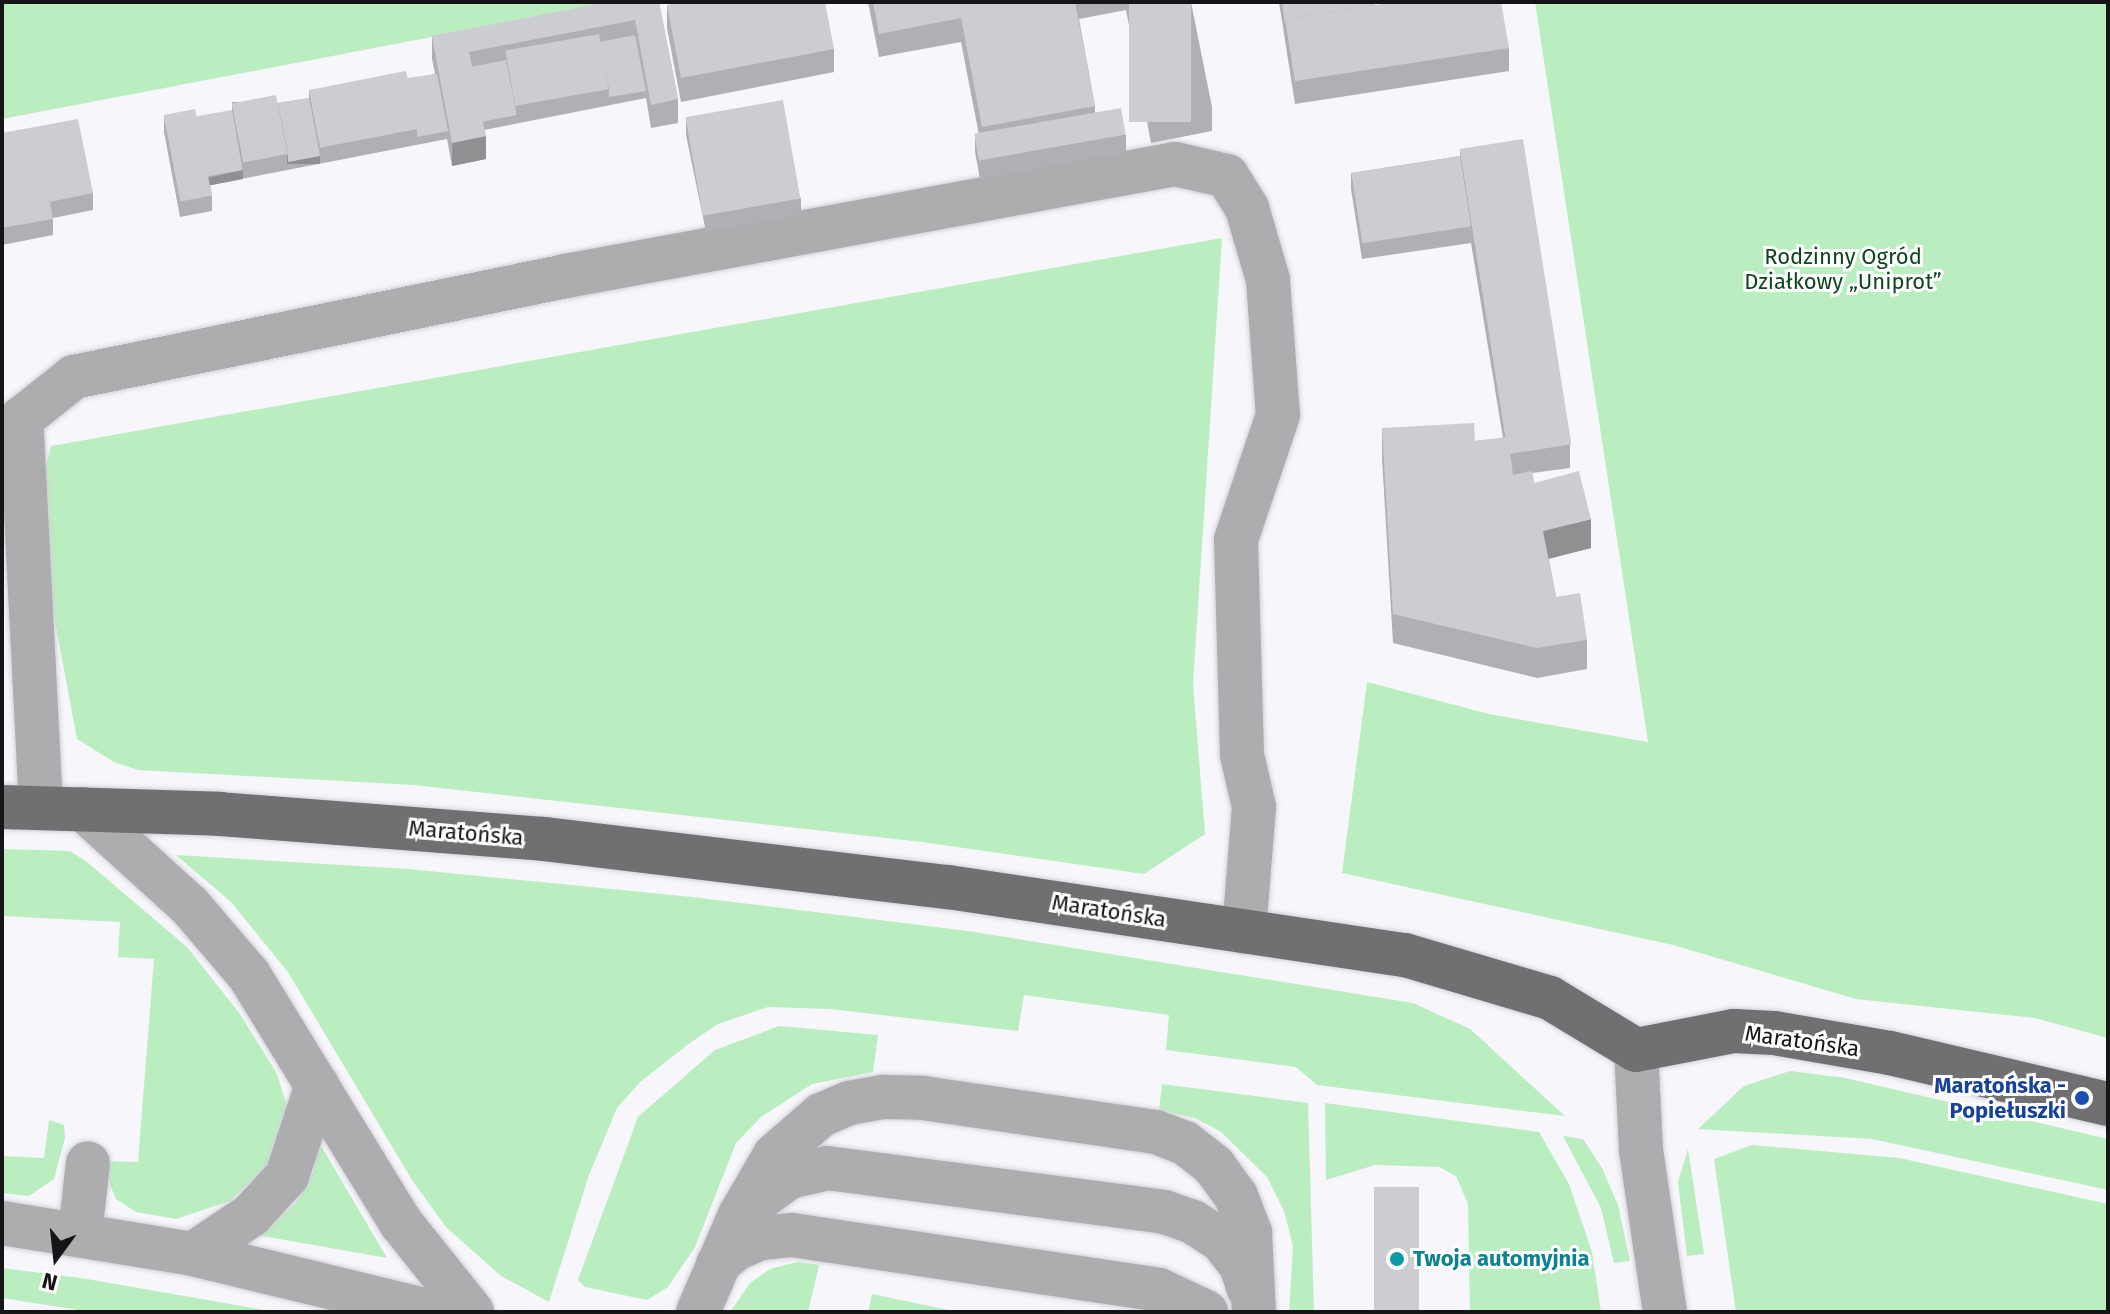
<!DOCTYPE html>
<meta charset="utf-8">
<style>
body{margin:0}
#map{position:relative;width:2110px;height:1314px;overflow:hidden;background:#f6f6fb;font-family:"Fira Sans",sans-serif}
div>[style]{position:absolute}
[style*='--x']{left:calc(var(--x)*1px);top:calc(var(--y)*1px);width:calc(var(--w)*1px);rotate:calc(var(--a)*1deg)}
.green>*{inset:0;background:#baeec0}
.roads{filter:drop-shadow(0 0 2px #d2d2d7) drop-shadow(0 0 2px #d2d2d7)}
.minor>*{height:44px;margin:-22px;padding:0 22px;transform-origin:22px;border-radius:22px;background:#adadaf}
.major>*{height:44px;margin:-22px;padding:0 22px;transform-origin:22px;border-radius:22px;background:#707073}
.wall>*{inset:0;background:#afb0b4}
.shaded-wall>*{inset:0;background:#8f9092;transform-origin:0 0}
.building>*{inset:0;background:#cccdd1;transform-origin:0 0}
.dots>*{width:22px;height:22px;translate:-50% -50%;box-sizing:border-box;border:4px solid #fff;border-radius:50%}
span{translate:-50% -50%;white-space:nowrap;text-align:center;line-height:1.15;-webkit-text-stroke:6px #fff;paint-order:stroke}
.park-label{font-size:22px;color:#0e461c}
.street-label{font-size:22px;color:#151517}
.transit-label{font-size:22px;color:#164399;font-weight:700}
.right{translate:-100% -50%;text-align:right}
.culture-label{font-size:22px;color:#0d838f;font-weight:700}
.left{translate:0 -50%;text-align:left}
.frame{position:absolute;inset:0;border:4px solid #151517;pointer-events:none}
.north{position:absolute;left:16px;top:1218px;width:80px;height:80px;-webkit-text-stroke:6px #fff;paint-order:stroke;rotate:195deg;font-size:22px;font-weight:700;line-height:32px;text-align:center;color:#151517}
.north::after{content:'';display:block;margin:auto;width:28px;height:36px;background:#151517;clip-path:polygon(50% 0,100% 100%,50% 72%,0 100%)}
</style>
<div id="map">
<div class="green">
<div style="clip-path:polygon(615px 2px,2px 119px,2px 3px)"></div>
<div style="clip-path:polygon(1535px 2px,2108px 2px,2108px 1038px,2035px 1018px,1856px 999px,1673px 945px,1342px 873px,1367px 682px,1489px 714px,1648px 742px)"></div>
<div style="clip-path:polygon(1222px 238px,1193px 684px,1205px 834px,1144px 874px,922px 842px,414px 785px,138px 770px,114px 762px,77px 739px,39px 536px,40px 489px,51px 446px)"></div>
<div style="clip-path:polygon(2px 849px,70px 851px,87px 862px,187px 947px,240px 1014px,277px 1074px,287px 1106px,271px 1162px,230px 1201px,176px 1219px,136px 1212px,116px 1199px,100px 1161px,138px 1162px,154px 959px,118px 957px,120px 922px,2px 916px)"></div>
<div style="clip-path:polygon(176px 855px,408px 869px,692px 897px,968px 931px,1413px 1003px,1470px 1029px,1565px 1116px,1317px 1085px,1296px 1067px,1166px 1050px,1169px 1015px,1024px 995px,1018px 1031px,830px 1009px,768px 1007px,718px 1024px,690px 1043px,640px 1082px,617px 1108px,589px 1175px,549px 1302px,501px 1276px,446px 1227px,412px 1180px,288px 972px,231px 902px)"></div>
<div style="clip-path:polygon(779px 1026px,878px 1035px,873px 1072px,812px 1084px,761px 1117px,736px 1143px,695px 1247px,668px 1287px,647px 1300px,585px 1287px,578px 1280px,638px 1117px,715px 1050px)"></div>
<div style="clip-path:polygon(1790px 1071px,1845px 1078px,2108px 1139px,2108px 1190px,1872px 1139px,1698px 1129px,1744px 1086px)"></div>
<div style="clip-path:polygon(1162px 1084px,1308px 1103px,1314px 1312px,1289px 1312px,1293px 1246px,1284px 1211px,1267px 1177px,1221px 1132px,1195px 1118px,1159px 1110px)"></div>
<div style="clip-path:polygon(1325px 1103px,1539px 1132px,1569px 1184px,1592px 1252px,1601px 1312px,1470px 1312px,1468px 1204px,1456px 1176px,1439px 1167px,1375px 1165px,1326px 1180px)"></div>
<div style="clip-path:polygon(49px 1120px,64px 1125px,65px 1138px,54px 1179px,29px 1196px,2px 1193px,2px 1156px,44px 1158px)"></div>
<div style="clip-path:polygon(1563px 1136px,1583px 1139px,1602px 1168px,1618px 1205px,1630px 1261px,1614px 1263px,1601px 1208px)"></div>
<div style="clip-path:polygon(320px 1144px,387px 1258px,257px 1235px,296px 1203px,313px 1172px)"></div>
<div style="clip-path:polygon(1752px 1145px,1899px 1158px,2108px 1204px,2108px 1312px,1736px 1312px,1714px 1159px)"></div>
<div style="clip-path:polygon(1688px 1149px,1704px 1254px,1687px 1256px,1678px 1182px)"></div>
<div style="clip-path:polygon(797px 1262px,819px 1265px,808px 1312px,730px 1312px,750px 1283px,770px 1269px)"></div>
<div style="clip-path:polygon(2px 1268px,81px 1278px,276px 1312px,91px 1312px,2px 1298px)"></div>
<div style="clip-path:polygon(872px 1294px,958px 1312px,868px 1312px)"></div>
</div>
<div class="roads">
<div class="minor">
<div style="--x:41;--y:808;--w:390;--a:-92.9"></div>
<div style="--x:21;--y:419;--w:68;--a:-38.4"></div>
<div style="--x:74;--y:377;--w:502;--a:-11.6"></div>
<div style="--x:566;--y:276;--w:619;--a:-10.42"></div>
<div style="--x:1175;--y:164;--w:53;--a:13"></div>
<div style="--x:1227;--y:176;--w:38;--a:58"></div>
<div style="--x:1247;--y:208;--w:75;--a:73.7"></div>
<div style="--x:1268;--y:280;--w:135;--a:85.8"></div>
<div style="--x:1278;--y:415;--w:132;--a:108.6"></div>
<div style="--x:1236;--y:540;--w:215;--a:88.4"></div>
<div style="--x:1242;--y:755;--w:53;--a:77"></div>
<div style="--x:1254;--y:807;--w:125;--a:94.6"></div>
<div style="--x:83;--y:809;--w:144;--a:42.2"></div>
<div style="--x:190;--y:906;--w:91;--a:49.5"></div>
<div style="--x:249;--y:975;--w:291;--a:58.5"></div>
<div style="--x:401;--y:1223;--w:114;--a:51.4"></div>
<div style="--x:1636;--y:1050;--w:100;--a:87.1"></div>
<div style="--x:1641;--y:1150;--w:164;--a:81.6"></div>
<div style="--x:748;--y:1207;--w:51;--a:-36.2"></div>
<div style="--x:789;--y:1177;--w:39;--a:-13"></div>
<div style="--x:827;--y:1168;--w:340;--a:7.4"></div>
<div style="--x:1164;--y:1212;--w:31;--a:19"></div>
<div style="--x:1193;--y:1222;--w:35;--a:33"></div>
<div style="--x:1222;--y:1241;--w:31;--a:52"></div>
<div style="--x:1241;--y:1265;--w:25;--a:72"></div>
<div style="--x:2;--y:1223;--w:193;--a:9.2"></div>
<div style="--x:193;--y:1254;--w:247;--a:13.6"></div>
<div style="--x:80;--y:1234;--w:71;--a:-83.6"></div>
<div style="--x:193;--y:1254;--w:70;--a:-33.9"></div>
<div style="--x:251;--y:1215;--w:53;--a:-47.3"></div>
<div style="--x:287;--y:1176;--w:96;--a:-71.8"></div>
<div style="--x:718;--y:1264;--w:23;--a:-41"></div>
<div style="--x:735;--y:1249;--w:28;--a:-23"></div>
<div style="--x:761;--y:1238;--w:31;--a:-6"></div>
<div style="--x:792;--y:1235;--w:371;--a:8.5"></div>
<div style="--x:1159;--y:1290;--w:52;--a:25.1"></div>
<div style="--x:698;--y:1312;--w:106;--a:-66.6"></div>
<div style="--x:740;--y:1215;--w:69;--a:-59.7"></div>
<div style="--x:775;--y:1155;--w:61;--a:-41"></div>
<div style="--x:821;--y:1115;--w:30;--a:-23"></div>
<div style="--x:849;--y:1103;--w:36;--a:-10"></div>
<div style="--x:884;--y:1097;--w:39;--a:1"></div>
<div style="--x:923;--y:1098;--w:235;--a:8.3"></div>
<div style="--x:1156;--y:1132;--w:31;--a:21"></div>
<div style="--x:1185;--y:1143;--w:37;--a:38"></div>
<div style="--x:1214;--y:1166;--w:37;--a:54"></div>
<div style="--x:1236;--y:1196;--w:40;--a:69"></div>
<div style="--x:1250;--y:1233;--w:79;--a:87.1"></div>
</div>
<div class="major">
<div style="--x:2;--y:807;--w:218;--a:1.8"></div>
<div style="--x:220;--y:814;--w:325;--a:4.4"></div>
<div style="--x:544;--y:839;--w:407;--a:6.8"></div>
<div style="--x:948;--y:887;--w:462;--a:8.5"></div>
<div style="--x:1405;--y:955;--w:151;--a:16.5"></div>
<div style="--x:1550;--y:998;--w:100;--a:31.2"></div>
<div style="--x:1636;--y:1050;--w:100;--a:-11"></div>
<div style="--x:1734;--y:1031;--w:40;--a:2.9"></div>
<div style="--x:1774;--y:1033;--w:118;--a:9.8"></div>
<div style="--x:1890;--y:1053;--w:224;--a:13.2"></div>
</div>
</div>
<div class="wall">
<div style="clip-path:polygon(659px 2px,678px 99px,678px 123px,651px 128px,646px 98px,484px 130px,486px 159px,452px 166px,447px 139px,210px 185px,212px 195px,212px 211px,180px 217px,164px 132px,164px 116px,197px 117px,232px 111px,232px 102px,278px 103px,309px 98px,309px 90px,407px 79px,435px 74px,432px 59px,432px 36px)"></div>
<div style="clip-path:polygon(868px 2px,1191px 2px,1212px 107px,1212px 131px,1151px 143px,1126px 10px,1079px 19px,1095px 106px,1095px 113px,1126px 135px,1126px 152px,980px 179px,975px 152px,975px 136px,979px 135px,961px 42px,879px 57px)"></div>
<div style="clip-path:polygon(1279px 2px,1375px 2px,1375px 5px,1509px 48px,1509px 71px,1295px 104px)"></div>
<div style="clip-path:polygon(667px 5px,834px 49px,834px 72px,681px 102px,667px 28px)"></div>
<div style="clip-path:polygon(686px 118px,801px 198px,801px 214px,706px 232px,686px 135px)"></div>
<div style="clip-path:polygon(2px 133px,93px 193px,93px 210px,53px 218px,53px 235px,2px 245px)"></div>
<div style="clip-path:polygon(1460px 149px,1570px 444px,1570px 468px,1532px 473px,1534px 483px,1591px 548px,1549px 559px,1556px 597px,1587px 640px,1587px 669px,1537px 678px,1393px 643px,1382px 458px,1382px 428px,1475px 441px,1503px 438px,1471px 243px,1362px 259px,1351px 189px,1351px 173px,1460px 156px)"></div>
</div>
<div class="shaded-wall">
<div style="clip-path:polygon(486px 136px,486px 159px,452px 166px,452px 143px)"></div>
<div style="left:320px;top:156px;width:8px;height:33px;rotate:90deg"></div>
<div style="clip-path:polygon(243px 170px,243px 179px,207px 186px,207px 178px)"></div>
<div style="clip-path:polygon(1591px 519px,1591px 548px,1543px 560px,1543px 531px)"></div>
</div>
<div class="building">
<div style="clip-path:polygon(607px 2px,659px 2px,678px 99px,651px 105px,635px 20px,469px 52px,486px 136px,452px 143px,432px 36px)"></div>
<div style="clip-path:polygon(680px 2px,825px 2px,834px 49px,681px 78px,667px 5px)"></div>
<div style="clip-path:polygon(873px 2px,1075px 2px,1095px 106px,982px 127px,961px 18px,879px 34px)"></div>
<div style="left:1129px;top:2px;width:62px;height:120px"></div>
<div style="clip-path:polygon(1282px 2px,1375px 2px,1375px 5px,1285px 19px,1285px 26px)"></div>
<div style="clip-path:polygon(1395px 2px,1501px 2px,1509px 48px,1295px 81px,1285px 19px)"></div>
<div style="left:599px;top:34px;width:56px;height:95px;rotate:80deg"></div>
<div style="clip-path:polygon(635px 35px,646px 91px,609px 97px,609px 89px,600px 42px)"></div>
<div style="left:506px;top:60px;width:56px;height:35px;rotate:79deg"></div>
<div style="left:406px;top:71px;width:59px;height:99px;rotate:79deg"></div>
<div style="clip-path:polygon(437px 74px,448px 131px,417px 137px,417px 129px,407px 78px)"></div>
<div style="left:276px;top:95px;width:60px;height:45px;rotate:79deg"></div>
<div style="clip-path:polygon(309px 98px,320px 156px,288px 162px,288px 154px,278px 103px)"></div>
<div style="left:783px;top:100px;width:100px;height:99px;rotate:80deg"></div>
<div style="left:1121px;top:108px;width:27px;height:149px;rotate:80deg"></div>
<div style="left:195px;top:109px;width:88px;height:32px;rotate:79deg"></div>
<div style="left:232px;top:110px;width:61px;height:36px;rotate:80deg"></div>
<div style="clip-path:polygon(78px 119px,93px 193px,50px 202px,53px 219px,2px 228px,2px 133px)"></div>
<div style="left:1523px;top:139px;width:309px;height:64px;rotate:81deg"></div>
<div style="left:1460px;top:156px;width:71px;height:110px;rotate:81deg"></div>
<div style="clip-path:polygon(1474px 423px,1475px 441px,1508px 437px,1513px 475px,1532px 471px,1534px 483px,1579px 471px,1591px 519px,1543px 531px,1556px 597px,1580px 593px,1587px 640px,1537px 648px,1393px 614px,1382px 428px)"></div>
<div style="left:1419px;top:1187px;width:125px;height:45px;rotate:90deg"></div>
</div>
<div class="dots">
<div style="left:2082px;top:1098px;background:#1a4fb4"></div>
<div style="left:1397px;top:1259px;background:#0f9aa8"></div>
</div>
<div class="park-label">
<span style="left:1843px;top:269px">Rodzinny Ogród<br>Działkowy „Uniprot”</span>
</div>
<div class="street-label">
<span style="left:466px;top:833px;rotate:5deg">Maratońska</span>
<span style="left:1109px;top:911px;rotate:9deg">Maratońska</span>
<span style="left:1802px;top:1041px;rotate:8deg">Maratońska</span>
</div>
<div class="transit-label">
<span class="right" style="left:2066px;top:1098px">Maratońska -<br>Popiełuszki</span>
</div>
<div class="culture-label">
<span class="left" style="left:1413px;top:1259px">Twoja automyjnia</span>
</div>
<div class="frame"></div>
<div class="north">N</div>
</div>
